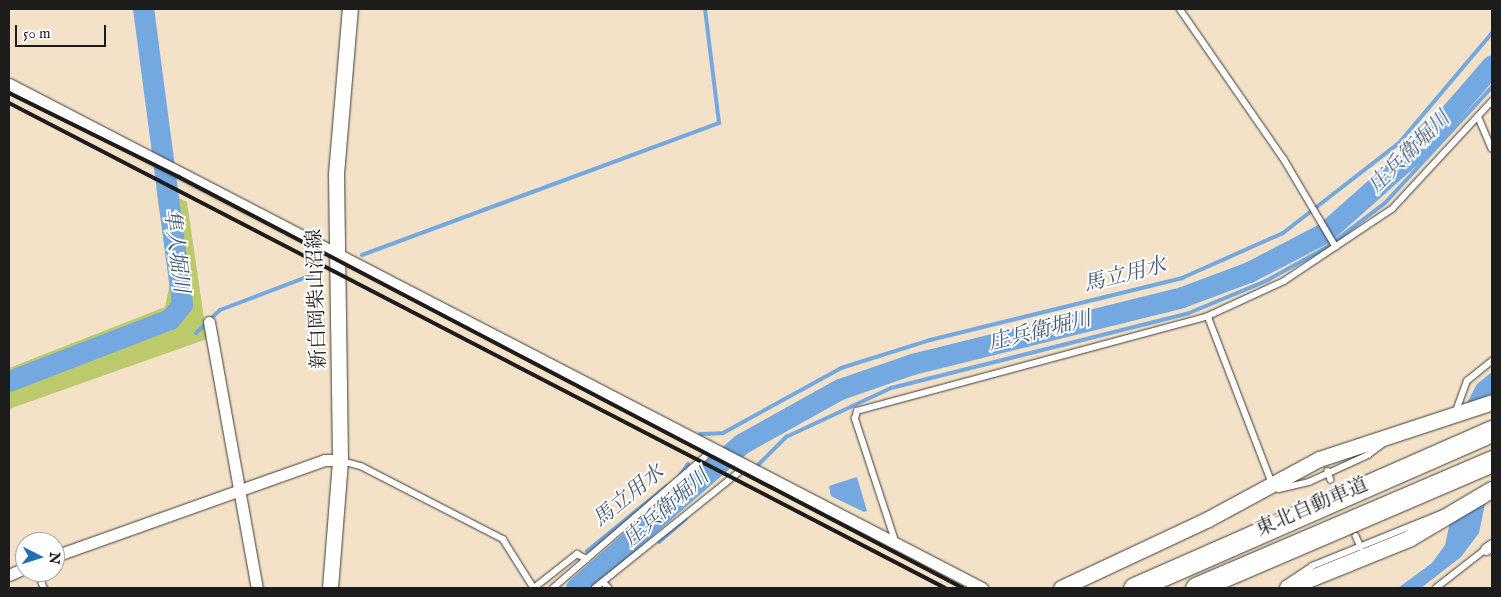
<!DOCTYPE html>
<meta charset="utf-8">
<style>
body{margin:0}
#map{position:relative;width:1501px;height:597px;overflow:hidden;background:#f4e2c8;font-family:"IM FELL English","Noto Serif JP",serif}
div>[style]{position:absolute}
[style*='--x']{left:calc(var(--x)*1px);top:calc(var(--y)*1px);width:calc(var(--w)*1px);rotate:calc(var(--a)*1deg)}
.green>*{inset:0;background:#bcca6c}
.water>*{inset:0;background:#74a8e1}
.stream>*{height:4px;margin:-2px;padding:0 2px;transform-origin:2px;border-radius:2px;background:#74a8e1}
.river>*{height:21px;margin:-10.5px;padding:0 10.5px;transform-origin:10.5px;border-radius:10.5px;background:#74a8e1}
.roads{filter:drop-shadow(0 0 1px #3c3a36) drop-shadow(0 0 1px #3c3a36)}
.service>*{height:5.5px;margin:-2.75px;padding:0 2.75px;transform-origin:2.75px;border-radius:2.75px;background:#fff}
.minor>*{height:11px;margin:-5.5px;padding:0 5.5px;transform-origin:5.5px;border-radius:5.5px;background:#fff}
.tertiary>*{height:15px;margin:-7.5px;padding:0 7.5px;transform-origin:7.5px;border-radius:7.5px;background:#fff}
.secondary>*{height:16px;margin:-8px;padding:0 8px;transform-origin:8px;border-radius:8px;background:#fff}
.motorway>*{height:21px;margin:-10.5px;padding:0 10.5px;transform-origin:10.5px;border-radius:10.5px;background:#fff}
.rail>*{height:4px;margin:-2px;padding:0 2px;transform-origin:2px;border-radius:2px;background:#1c1c1c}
span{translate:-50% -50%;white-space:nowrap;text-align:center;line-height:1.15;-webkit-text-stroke:4px #fff;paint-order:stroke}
.street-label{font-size:20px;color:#1c1c1c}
.water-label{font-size:21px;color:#445b75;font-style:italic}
.frame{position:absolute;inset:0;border:10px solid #1c1c1c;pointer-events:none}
.north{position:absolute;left:15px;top:532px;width:50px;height:50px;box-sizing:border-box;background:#fff;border:1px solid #a4a4a4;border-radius:50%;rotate:95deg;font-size:14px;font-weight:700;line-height:20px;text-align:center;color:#1c1c1c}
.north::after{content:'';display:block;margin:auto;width:18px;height:22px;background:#1f6fb2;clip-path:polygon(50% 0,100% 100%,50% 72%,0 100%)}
.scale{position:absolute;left:15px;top:25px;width:91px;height:22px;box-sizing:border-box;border:2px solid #1c1c1c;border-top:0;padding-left:6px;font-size:15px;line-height:18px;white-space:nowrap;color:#1c1c1c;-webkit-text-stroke:4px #fff;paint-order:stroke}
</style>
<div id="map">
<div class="green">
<div style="clip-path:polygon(156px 187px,187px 202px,207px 339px,9px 409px,9px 368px,165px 307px,170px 283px)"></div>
</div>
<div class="water">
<div style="clip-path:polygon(1492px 372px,1492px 394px,1467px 403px,1477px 384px)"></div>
<div style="clip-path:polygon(857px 477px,867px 511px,864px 512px,831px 496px,829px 486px)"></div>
<div style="clip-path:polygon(1485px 504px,1479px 533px,1461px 557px,1421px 588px,1398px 588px,1432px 563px,1445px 545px,1450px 522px)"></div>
</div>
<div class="stream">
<div style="--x:362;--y:255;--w:381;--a:-20.3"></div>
<div style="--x:719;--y:123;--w:115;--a:-97"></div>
<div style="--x:196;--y:333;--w:33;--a:-44"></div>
<div style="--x:220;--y:310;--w:98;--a:-20.8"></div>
<div style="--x:700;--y:434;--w:23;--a:-2"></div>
<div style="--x:723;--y:433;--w:135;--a:-28.8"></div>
<div style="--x:841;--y:368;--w:93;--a:-17.5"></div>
<div style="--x:930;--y:340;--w:260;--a:-13.8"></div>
<div style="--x:1182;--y:278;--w:111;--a:-24"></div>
<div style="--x:1283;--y:233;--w:147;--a:-37.8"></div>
<div style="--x:1399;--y:143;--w:144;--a:-49.8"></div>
<div style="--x:758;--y:465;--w:40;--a:-45"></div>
<div style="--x:786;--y:437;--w:116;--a:-25"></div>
<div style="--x:891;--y:388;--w:307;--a:-14.1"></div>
<div style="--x:1189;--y:313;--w:83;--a:-22.6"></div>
<div style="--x:1266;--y:281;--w:70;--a:-29.1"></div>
<div style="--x:1327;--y:247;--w:73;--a:-37.2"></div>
<div style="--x:1385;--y:203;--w:158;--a:-47.3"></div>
<div style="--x:679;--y:477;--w:16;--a:-55"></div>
<div style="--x:659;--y:542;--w:35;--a:-41"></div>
<div style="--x:587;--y:551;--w:103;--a:-39.1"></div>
</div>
<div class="river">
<div style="--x:9;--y:381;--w:173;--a:-21.1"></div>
<div style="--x:170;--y:319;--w:19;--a:-51"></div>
<div style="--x:182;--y:304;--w:298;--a:-97.5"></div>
<div style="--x:576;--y:588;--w:219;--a:-41.1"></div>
<div style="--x:741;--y:444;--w:113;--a:-29.1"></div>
<div style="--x:840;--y:389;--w:76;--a:-19.1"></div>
<div style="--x:912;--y:364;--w:278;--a:-13.9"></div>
<div style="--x:1182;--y:297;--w:72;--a:-20.5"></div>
<div style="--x:1249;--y:272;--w:85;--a:-27.5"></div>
<div style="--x:1324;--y:233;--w:130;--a:-41.6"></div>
<div style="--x:1421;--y:147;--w:108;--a:-49.1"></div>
</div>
<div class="roads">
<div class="service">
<div style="--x:1180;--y:9;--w:183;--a:55.3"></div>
<div style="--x:1284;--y:159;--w:102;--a:59.4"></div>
<div style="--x:1479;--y:118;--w:33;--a:67"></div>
<div style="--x:1208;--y:316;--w:179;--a:69"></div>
<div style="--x:1272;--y:483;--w:9;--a:41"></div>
<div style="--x:1279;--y:489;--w:31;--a:-13"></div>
<div style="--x:1309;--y:482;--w:65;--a:-24.6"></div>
<div style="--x:1368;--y:455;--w:20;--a:-37"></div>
<div style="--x:1456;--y:411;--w:32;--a:-70"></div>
<div style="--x:1467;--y:381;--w:32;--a:-39"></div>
<div style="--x:342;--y:461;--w:20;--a:15"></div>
<div style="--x:361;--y:466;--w:160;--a:27.2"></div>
<div style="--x:503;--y:539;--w:58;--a:57.7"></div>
<div style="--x:1328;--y:471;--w:9;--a:72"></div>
<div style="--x:1356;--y:536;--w:12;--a:66"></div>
<div style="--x:896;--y:544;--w:132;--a:-108.2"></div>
<div style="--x:855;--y:419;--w:8;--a:-76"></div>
<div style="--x:857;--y:411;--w:364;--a:-15.1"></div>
<div style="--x:1208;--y:316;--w:84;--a:-24.7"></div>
<div style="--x:1284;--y:281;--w:130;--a:-33.7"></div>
<div style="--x:1392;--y:209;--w:147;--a:-47.2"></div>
<div style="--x:38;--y:572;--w:17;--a:69"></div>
<div style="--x:603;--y:582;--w:8;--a:45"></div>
<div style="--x:1287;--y:583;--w:30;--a:-34"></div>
<div style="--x:1312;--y:566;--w:141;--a:-22"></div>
<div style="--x:534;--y:588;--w:55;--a:-38.3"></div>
<div style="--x:577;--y:554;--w:11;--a:27"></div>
<div style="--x:553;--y:588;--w:214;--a:-40.8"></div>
<div style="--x:595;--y:588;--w:195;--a:-38.8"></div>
<div style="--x:1436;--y:588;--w:63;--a:-38"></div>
</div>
<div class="minor">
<div style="--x:9;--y:84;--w:1096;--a:27.38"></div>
<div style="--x:209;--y:322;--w:270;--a:79.8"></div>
<div style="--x:1486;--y:549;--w:7;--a:-34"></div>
<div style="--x:55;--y:556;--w:286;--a:-19.6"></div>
<div style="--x:324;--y:460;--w:16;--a:0"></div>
<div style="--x:9;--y:575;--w:17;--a:-24"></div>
</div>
<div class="tertiary">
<div style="--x:330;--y:588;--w:128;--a:-85.5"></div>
<div style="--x:340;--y:460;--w:286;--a:-90.8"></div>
<div style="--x:336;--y:174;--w:166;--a:-85.2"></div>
<div style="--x:1061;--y:588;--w:162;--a:-25.1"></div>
<div style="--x:1208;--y:519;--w:126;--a:-28.4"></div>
<div style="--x:1319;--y:459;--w:182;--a:-18.2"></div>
</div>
<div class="secondary">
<div style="--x:1288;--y:588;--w:131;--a:-22"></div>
<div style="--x:1409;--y:539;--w:96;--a:-30.6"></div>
</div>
<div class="motorway">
<div style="--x:1134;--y:588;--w:391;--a:-23.7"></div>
<div style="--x:1196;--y:588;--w:322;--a:-23.2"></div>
</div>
</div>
<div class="rail">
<div style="--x:9;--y:93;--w:190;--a:26.3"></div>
<div style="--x:179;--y:177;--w:885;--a:27.67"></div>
<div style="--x:9;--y:103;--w:1054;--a:27.39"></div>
</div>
<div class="street-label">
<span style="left:317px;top:299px;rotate:-92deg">新白岡柴山沼線</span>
<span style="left:1312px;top:507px;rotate:-23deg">東北自動車道</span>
</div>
<div class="water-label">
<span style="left:1410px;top:153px;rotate:-45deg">庄兵衛堀川</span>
<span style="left:175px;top:251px;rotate:83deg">隼人堀川</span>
<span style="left:1125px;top:276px;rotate:-14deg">馬立用水</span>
<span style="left:1040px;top:332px;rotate:-14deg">庄兵衛堀川</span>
<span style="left:629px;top:497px;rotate:-39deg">馬立用水</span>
<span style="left:667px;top:509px;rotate:-41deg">庄兵衛堀川</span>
</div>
<div class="frame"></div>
<div class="north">N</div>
<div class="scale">50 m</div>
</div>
